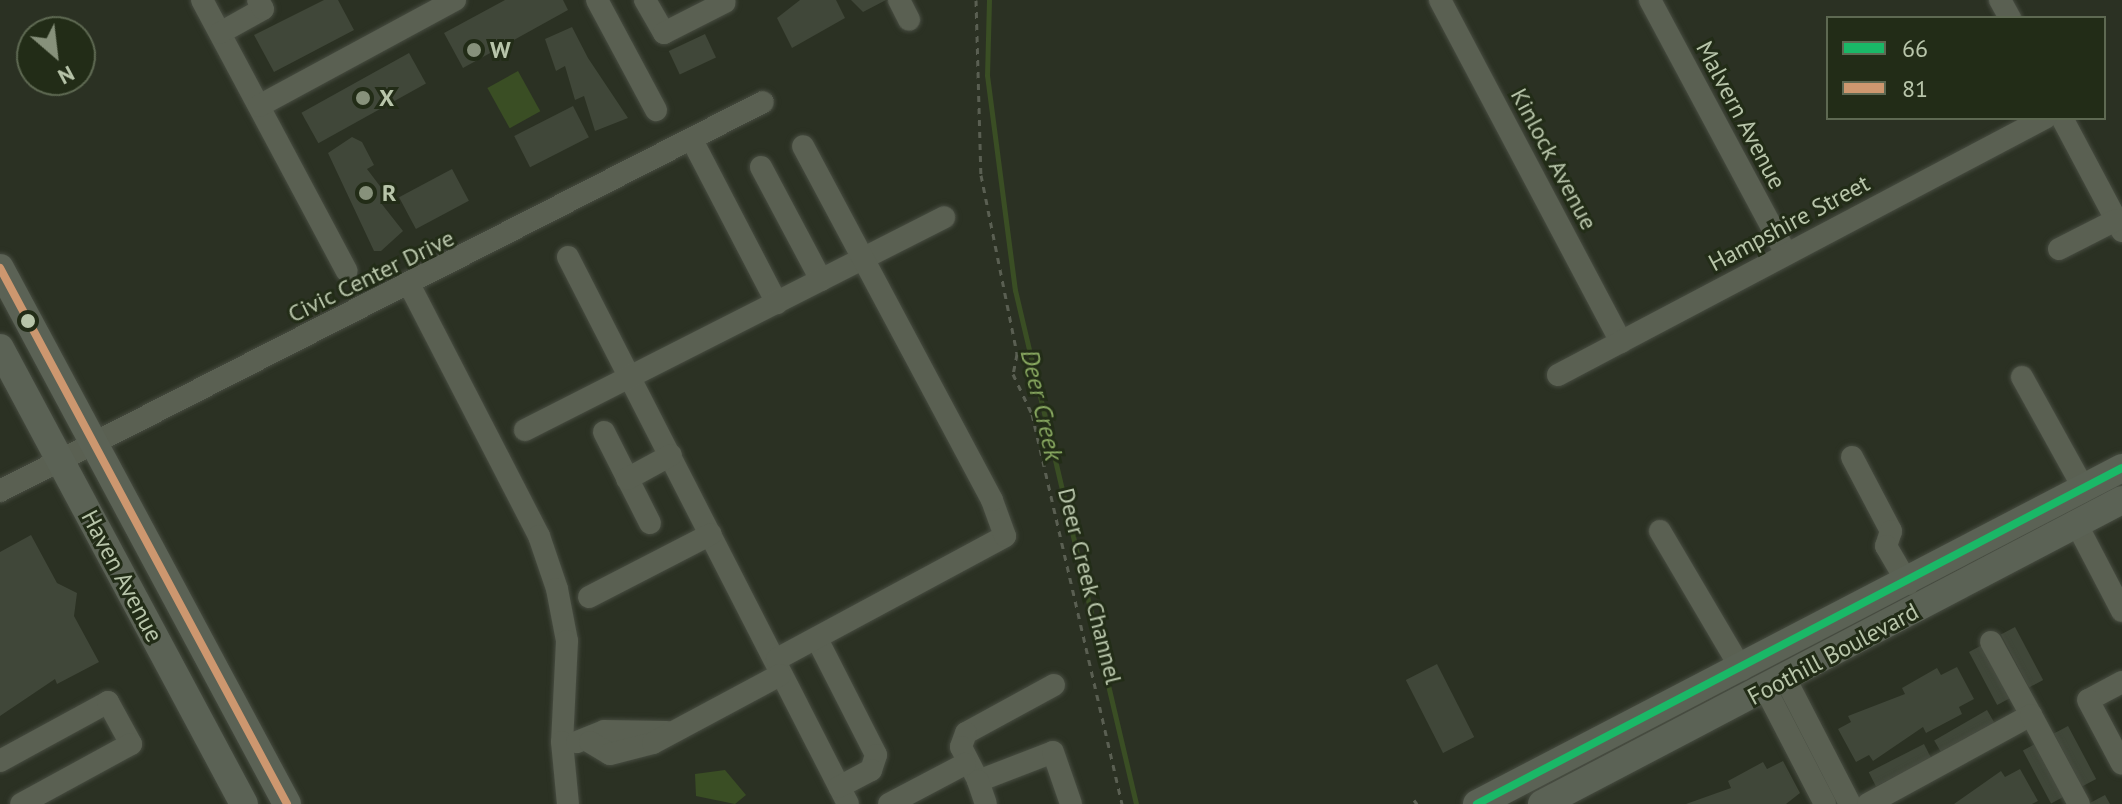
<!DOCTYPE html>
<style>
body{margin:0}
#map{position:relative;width:2122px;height:804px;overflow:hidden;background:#2b3123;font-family:"PT Sans",sans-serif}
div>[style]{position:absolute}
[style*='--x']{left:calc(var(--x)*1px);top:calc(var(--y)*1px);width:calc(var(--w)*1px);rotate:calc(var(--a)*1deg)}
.water>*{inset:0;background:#3a4e24;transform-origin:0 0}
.stream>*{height:5px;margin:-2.5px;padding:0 2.5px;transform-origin:2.5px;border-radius:2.5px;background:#3a4e24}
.building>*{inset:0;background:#404739;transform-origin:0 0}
.path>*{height:3px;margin-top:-1.5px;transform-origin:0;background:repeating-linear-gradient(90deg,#5a5f52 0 6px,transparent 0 12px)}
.roads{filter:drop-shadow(0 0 2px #474c41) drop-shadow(0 0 2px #474c41)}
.minor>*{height:22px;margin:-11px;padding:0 11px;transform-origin:11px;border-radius:11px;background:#5a6052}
.major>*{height:28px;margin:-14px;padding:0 14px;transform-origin:14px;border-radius:14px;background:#5b6255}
.bus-1>*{height:8px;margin:-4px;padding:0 4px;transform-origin:4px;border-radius:4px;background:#1ab867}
.bus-2>*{height:8px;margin:-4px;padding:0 4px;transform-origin:4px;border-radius:4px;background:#cd976f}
.dots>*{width:22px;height:22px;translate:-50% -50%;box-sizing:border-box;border:4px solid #222c17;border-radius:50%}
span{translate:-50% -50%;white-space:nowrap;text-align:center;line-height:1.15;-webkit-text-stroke:6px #222c17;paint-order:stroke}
.poi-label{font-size:24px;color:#b8c5aa;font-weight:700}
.left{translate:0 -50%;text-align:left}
.street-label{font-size:24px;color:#b8c5aa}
.water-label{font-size:26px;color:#88a860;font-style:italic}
.legend{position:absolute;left:1826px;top:16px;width:280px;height:104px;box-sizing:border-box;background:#222c17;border:2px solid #5e6952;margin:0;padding:10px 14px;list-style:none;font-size:24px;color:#b8c5aa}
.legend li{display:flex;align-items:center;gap:16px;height:40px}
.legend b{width:40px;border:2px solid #5e6952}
.north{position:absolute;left:16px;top:16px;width:80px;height:80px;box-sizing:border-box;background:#222c17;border:2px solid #5e6952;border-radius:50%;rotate:152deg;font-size:22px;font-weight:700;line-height:32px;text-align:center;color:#b8c5aa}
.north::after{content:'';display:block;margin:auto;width:28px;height:36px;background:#87917b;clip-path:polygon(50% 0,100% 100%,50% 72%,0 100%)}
</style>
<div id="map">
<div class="water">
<div style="left:518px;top:71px;width:46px;height:35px;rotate:61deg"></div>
<div style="clip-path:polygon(725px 770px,746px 795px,735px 804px,696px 796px,695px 774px)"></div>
</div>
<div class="stream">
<div style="--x:989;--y:0;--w:75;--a:91.5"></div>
<div style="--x:987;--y:75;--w:217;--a:82.6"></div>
<div style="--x:1015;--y:290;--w:528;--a:76.75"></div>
</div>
<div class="building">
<div style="clip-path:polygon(324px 0,338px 0,354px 30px,274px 72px,254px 35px)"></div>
<div style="clip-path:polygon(505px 0,563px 0,568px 10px,463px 68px,444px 33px)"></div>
<div style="clip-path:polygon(800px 0,836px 0,845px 18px,792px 48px,777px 18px)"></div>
<div style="clip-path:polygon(851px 0,886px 0,863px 12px)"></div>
<div style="clip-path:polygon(572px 27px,588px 58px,628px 118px,595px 131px,584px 96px,575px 100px,565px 66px,556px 71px,545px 39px)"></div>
<div style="left:705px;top:34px;width:26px;height:40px;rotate:65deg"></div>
<div style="left:409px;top:53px;width:35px;height:123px;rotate:61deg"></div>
<div style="left:573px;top:106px;width:35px;height:66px;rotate:63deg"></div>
<div style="clip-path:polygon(352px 137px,362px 142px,374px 165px,367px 169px,389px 198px,381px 203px,403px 231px,381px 251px,374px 251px,328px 153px)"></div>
<div style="left:452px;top:169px;width:36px;height:60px;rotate:62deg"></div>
<div style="clip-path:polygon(31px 535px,57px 583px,77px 593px,74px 616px,99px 662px,57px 684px,55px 679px,0 716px,0 552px)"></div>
<div style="left:2015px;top:627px;width:60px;height:16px;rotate:62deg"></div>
<div style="left:1984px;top:644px;width:60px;height:17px;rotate:62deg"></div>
<div style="left:1437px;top:664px;width:82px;height:35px;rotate:63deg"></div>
<div style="clip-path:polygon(1957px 667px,1974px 699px,1959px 707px,1962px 714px,1926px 733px,1923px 727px,1873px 761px,1869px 755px,1856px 762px,1838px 729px,1851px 722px,1848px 716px,1905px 694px,1902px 688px,1937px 668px,1941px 675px)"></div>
<div style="left:1987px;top:710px;width:16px;height:61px;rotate:60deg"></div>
<div style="left:2068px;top:726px;width:60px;height:16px;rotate:62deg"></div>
<div style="left:2037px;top:743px;width:60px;height:16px;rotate:62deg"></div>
<div style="left:1924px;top:744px;width:16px;height:62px;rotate:63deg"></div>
<div style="clip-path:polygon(1783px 761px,1800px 793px,1786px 804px,1686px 804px,1731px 788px,1728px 781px,1763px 762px,1767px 769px)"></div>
<div style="clip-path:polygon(2020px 769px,2038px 801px,2032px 804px,1954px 804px,2001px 771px,2005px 777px)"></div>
<div style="clip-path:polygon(2105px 795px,2110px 804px,2088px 804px)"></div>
</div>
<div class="path">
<div style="--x:976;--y:0;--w:175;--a:88.4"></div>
<div style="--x:981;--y:175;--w:183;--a:78.6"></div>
<div style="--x:1017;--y:354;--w:20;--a:101"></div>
<div style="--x:1013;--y:374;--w:44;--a:64.6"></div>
<div style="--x:1032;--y:414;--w:400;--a:77"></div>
<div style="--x:1414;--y:800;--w:5;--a:53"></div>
</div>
<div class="roads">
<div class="minor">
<div style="--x:202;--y:0;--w:307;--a:61.9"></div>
<div style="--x:597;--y:0;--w:125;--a:61.8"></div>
<div style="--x:645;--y:0;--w:38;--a:60"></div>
<div style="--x:664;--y:33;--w:68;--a:-26.9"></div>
<div style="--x:899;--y:0;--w:22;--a:63"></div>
<div style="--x:1440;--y:0;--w:387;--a:62.1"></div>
<div style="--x:1650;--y:0;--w:288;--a:61.8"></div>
<div style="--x:2000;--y:0;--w:21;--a:61"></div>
<div style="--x:220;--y:33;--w:49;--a:-29.2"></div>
<div style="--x:263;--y:9;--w:10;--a:-119"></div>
<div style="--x:259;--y:106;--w:223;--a:-28.4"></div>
<div style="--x:2062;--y:118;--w:128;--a:62"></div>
<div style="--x:692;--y:140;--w:184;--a:62.5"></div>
<div style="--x:761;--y:167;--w:128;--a:62"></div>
<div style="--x:2059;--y:249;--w:64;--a:-27"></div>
<div style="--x:568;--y:257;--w:614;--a:62.89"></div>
<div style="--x:410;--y:286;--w:281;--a:62.7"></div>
<div style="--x:539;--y:536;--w:56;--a:71.2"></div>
<div style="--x:557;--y:589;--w:53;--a:79.1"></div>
<div style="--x:567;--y:641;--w:101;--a:92.8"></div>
<div style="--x:562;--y:742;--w:62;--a:84.5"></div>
<div style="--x:1558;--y:375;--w:551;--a:-27.82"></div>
<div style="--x:2022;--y:377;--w:128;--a:61"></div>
<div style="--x:525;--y:430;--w:470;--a:-26.9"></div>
<div style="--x:604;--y:432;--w:102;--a:63.2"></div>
<div style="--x:1852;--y:457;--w:84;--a:62.2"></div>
<div style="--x:1891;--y:531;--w:16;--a:108"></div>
<div style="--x:1886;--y:546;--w:44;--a:59.9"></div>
<div style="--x:627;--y:479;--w:50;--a:-28.6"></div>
<div style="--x:0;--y:491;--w:856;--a:-27.01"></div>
<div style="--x:2077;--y:525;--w:97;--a:62.4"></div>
<div style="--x:1660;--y:531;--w:161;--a:59.5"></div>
<div style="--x:589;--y:597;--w:137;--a:-27.3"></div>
<div style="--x:817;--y:639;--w:130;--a:63"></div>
<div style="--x:876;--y:755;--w:16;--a:108"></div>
<div style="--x:871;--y:770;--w:36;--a:152"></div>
<div style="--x:1991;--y:642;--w:83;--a:61.3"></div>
<div style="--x:777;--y:659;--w:259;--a:-28.3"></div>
<div style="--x:1005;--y:536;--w:38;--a:-110"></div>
<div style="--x:992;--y:500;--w:401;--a:-118.1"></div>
<div style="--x:1786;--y:680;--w:140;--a:62.7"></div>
<div style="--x:2122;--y:682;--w:38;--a:152"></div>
<div style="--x:2088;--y:700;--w:72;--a:62"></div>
<div style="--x:1054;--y:685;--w:100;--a:151.4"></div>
<div style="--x:966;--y:733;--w:15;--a:110"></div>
<div style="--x:961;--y:747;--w:38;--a:63"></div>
<div style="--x:978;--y:781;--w:80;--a:-21.1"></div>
<div style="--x:1053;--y:752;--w:55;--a:70.9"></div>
<div style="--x:1766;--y:690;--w:128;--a:62.6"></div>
<div style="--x:577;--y:742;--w:29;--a:-22"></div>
<div style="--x:604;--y:731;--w:63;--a:0.9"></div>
<div style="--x:590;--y:742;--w:23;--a:31"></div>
<div style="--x:610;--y:754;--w:44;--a:-14.3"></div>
<div style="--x:653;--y:743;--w:144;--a:-28.2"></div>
<div style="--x:0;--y:761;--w:123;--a:-28.6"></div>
<div style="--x:108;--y:702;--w:48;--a:61.3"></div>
<div style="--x:131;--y:744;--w:125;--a:151.4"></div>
<div style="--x:978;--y:781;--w:24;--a:71"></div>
<div style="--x:889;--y:804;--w:86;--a:-27.8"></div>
<div style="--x:1868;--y:804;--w:186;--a:-28.6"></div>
<div style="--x:2031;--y:715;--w:101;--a:61.7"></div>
</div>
<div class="major">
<div style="--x:0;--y:268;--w:608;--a:61.83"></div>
<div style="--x:0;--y:348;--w:517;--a:61.85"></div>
<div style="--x:1477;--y:804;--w:727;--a:-27.52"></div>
<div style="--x:1542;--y:804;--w:655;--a:-27.66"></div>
</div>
</div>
<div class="bus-1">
<div style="--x:1477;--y:804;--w:727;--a:-27.52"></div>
</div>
<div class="bus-2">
<div style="--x:0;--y:268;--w:608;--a:61.83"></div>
</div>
<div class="dots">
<div style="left:474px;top:50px;background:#87917b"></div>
<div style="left:363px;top:98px;background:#87917b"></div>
<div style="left:366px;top:193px;background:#87917b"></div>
<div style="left:28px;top:321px;background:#b8c5aa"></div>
</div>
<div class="poi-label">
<span class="left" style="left:490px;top:50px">W</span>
<span class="left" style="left:379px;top:98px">X</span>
<span class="left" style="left:382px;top:193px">R</span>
</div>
<div class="street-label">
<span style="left:1741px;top:115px;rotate:62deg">Malvern Avenue</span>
<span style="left:1554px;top:159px;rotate:62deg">Kinlock Avenue</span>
<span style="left:1789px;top:223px;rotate:-28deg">Hampshire Street</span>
<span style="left:371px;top:276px;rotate:-26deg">Civic Center Drive</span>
<span style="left:122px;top:576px;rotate:62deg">Haven Avenue</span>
<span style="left:1090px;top:586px;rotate:76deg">Deer Creek Channel</span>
<span style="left:1833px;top:654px;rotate:-28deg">Foothill Boulevard</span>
</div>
<div class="water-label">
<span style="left:1042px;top:405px;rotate:77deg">Deer Creek</span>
</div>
<ul class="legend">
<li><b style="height:10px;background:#1ab867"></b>66</li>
<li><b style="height:10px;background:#cd976f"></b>81</li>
</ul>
<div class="north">N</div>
</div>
